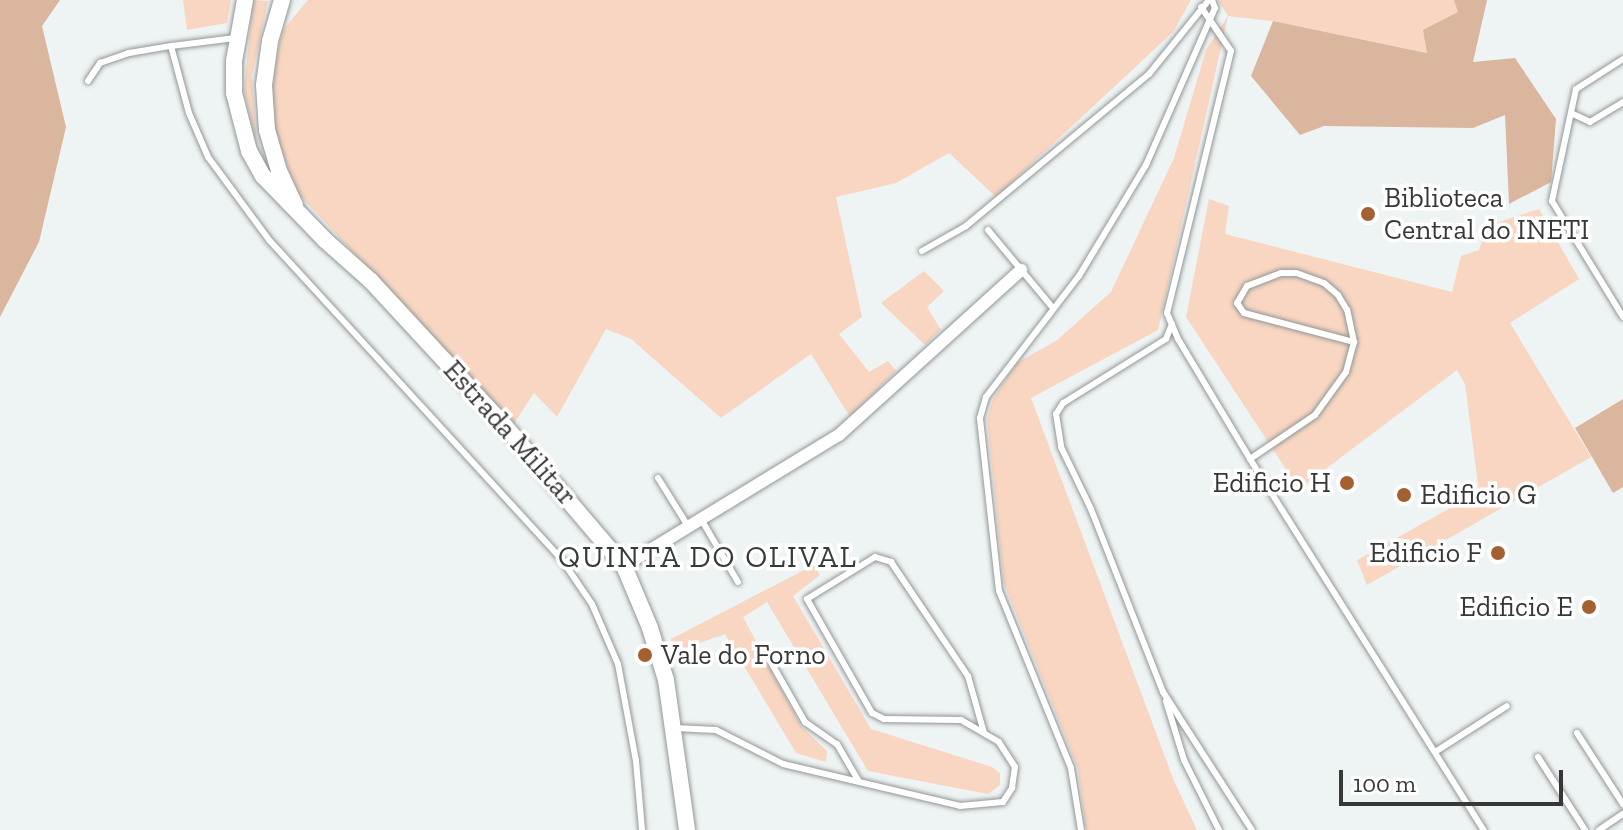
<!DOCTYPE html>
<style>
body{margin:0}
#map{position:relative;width:1623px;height:830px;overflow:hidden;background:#eef3f3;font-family:"Zilla Slab",serif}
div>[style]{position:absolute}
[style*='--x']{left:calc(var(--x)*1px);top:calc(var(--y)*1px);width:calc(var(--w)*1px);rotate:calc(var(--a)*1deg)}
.green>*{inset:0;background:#f8d6c2}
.forest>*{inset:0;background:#dbb69f}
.roads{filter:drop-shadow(0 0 2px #929796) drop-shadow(0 0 2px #929796)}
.lane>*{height:6px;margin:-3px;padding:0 3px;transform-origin:3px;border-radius:3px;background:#fff}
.street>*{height:12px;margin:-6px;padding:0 6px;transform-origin:6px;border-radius:6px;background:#fff}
.secondary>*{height:16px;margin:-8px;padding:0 8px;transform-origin:8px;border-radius:8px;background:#fff}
.dots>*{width:22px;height:22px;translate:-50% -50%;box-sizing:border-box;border:4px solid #fff;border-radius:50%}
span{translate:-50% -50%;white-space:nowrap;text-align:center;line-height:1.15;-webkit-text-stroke:7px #fff;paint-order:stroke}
.poi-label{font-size:28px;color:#363837}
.left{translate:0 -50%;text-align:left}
.right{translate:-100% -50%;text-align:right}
.street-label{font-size:28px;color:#363837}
.neighbourhood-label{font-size:30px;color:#363a3a;letter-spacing:2px}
.scale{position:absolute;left:1339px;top:770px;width:224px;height:36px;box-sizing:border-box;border:4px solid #363837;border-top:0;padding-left:10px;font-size:24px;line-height:28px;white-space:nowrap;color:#363837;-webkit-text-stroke:6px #fff;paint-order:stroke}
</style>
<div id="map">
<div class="green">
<div style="clip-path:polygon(183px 0,231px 0,227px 23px,187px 30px)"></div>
<div style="clip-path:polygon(253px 0,268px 1px,252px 76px,257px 148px,244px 90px)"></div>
<div style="clip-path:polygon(308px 0,1191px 0,1173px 32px,996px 197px,949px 153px,896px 183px,836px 197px,862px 317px,839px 334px,869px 372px,888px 361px,896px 371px,850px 417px,811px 354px,721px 418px,631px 339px,606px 329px,557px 417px,534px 393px,513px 425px,298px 193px,272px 128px,270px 96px,282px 31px)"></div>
<div style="clip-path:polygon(1218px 0,1487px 0,1472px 62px,1273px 21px,1228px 16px,1158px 330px,1031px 398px,1174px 781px,1197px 830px,1086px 830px,1078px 769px,1004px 584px,987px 419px,993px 399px,1018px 362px,1056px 341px,1111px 292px,1174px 158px,1206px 50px,1228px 16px)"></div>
<div style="clip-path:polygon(1209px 199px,1229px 206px,1225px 234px,1452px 292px,1461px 256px,1479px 250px,1483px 239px,1481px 228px,1539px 209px,1579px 279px,1510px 323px,1591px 457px,1367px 585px,1357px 560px,1479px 492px,1465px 384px,1457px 370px,1299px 489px,1186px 317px)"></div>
<div style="clip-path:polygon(924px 271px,944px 291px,927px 307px,941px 330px,925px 345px,881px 303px)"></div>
<div style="clip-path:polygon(814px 565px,820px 575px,793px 596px,871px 729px,992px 767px,1000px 773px,1000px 785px,988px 794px,868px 771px,767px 602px,743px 617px,801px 726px,827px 751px,826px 762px,796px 753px,725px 634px,674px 652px,671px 639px)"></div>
</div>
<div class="forest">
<div style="clip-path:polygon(0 0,60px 0,42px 26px,66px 127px,39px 242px,0 317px)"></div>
<div style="clip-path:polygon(1454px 0,1487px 0,1473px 62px,1515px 58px,1556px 119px,1551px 182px,1509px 204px,1505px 115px,1473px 128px,1324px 126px,1300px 135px,1251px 76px,1273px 21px,1427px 53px,1423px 30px,1458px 12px)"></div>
<div style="clip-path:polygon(1623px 399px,1623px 487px,1613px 493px,1575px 428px)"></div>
</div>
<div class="roads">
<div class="lane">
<div style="--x:1201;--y:7;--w:53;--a:55.7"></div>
<div style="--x:1231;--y:51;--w:270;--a:103.7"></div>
<div style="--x:1167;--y:313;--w:28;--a:67"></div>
<div style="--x:1178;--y:339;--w:140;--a:59"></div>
<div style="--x:1250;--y:459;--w:439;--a:57.8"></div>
<div style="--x:235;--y:38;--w:64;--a:172.9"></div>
<div style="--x:171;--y:46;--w:69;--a:75"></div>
<div style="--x:189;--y:113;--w:48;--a:66.6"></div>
<div style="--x:208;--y:157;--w:104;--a:53.6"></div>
<div style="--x:270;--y:241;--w:429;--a:47.5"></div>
<div style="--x:560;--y:557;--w:57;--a:55.8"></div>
<div style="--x:592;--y:604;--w:65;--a:66.6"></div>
<div style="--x:618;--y:664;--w:99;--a:79.5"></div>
<div style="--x:636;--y:761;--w:69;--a:85"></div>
<div style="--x:1623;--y:59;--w:56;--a:147.4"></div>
<div style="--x:1576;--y:89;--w:115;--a:102.1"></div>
<div style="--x:1552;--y:201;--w:136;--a:58.5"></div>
<div style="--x:88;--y:81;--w:22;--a:-56"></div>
<div style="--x:100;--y:63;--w:31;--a:-19"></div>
<div style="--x:129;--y:53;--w:43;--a:-9.5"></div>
<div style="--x:1573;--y:114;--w:19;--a:25"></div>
<div style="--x:1590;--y:122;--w:39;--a:-31"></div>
<div style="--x:988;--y:230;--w:102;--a:50.2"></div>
<div style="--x:922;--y:251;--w:51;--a:-29.6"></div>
<div style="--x:966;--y:226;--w:238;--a:-39.7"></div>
<div style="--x:1149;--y:74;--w:95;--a:-51"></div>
<div style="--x:1172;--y:324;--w:16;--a:112"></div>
<div style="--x:1166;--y:339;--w:121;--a:148.1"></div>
<div style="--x:1063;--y:403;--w:13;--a:122"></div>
<div style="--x:1056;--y:414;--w:33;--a:81"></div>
<div style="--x:1061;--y:447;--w:69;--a:64.2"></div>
<div style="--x:1091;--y:509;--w:197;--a:68.5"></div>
<div style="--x:1163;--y:692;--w:164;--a:57.2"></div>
<div style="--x:1250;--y:459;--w:78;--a:-34.1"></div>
<div style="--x:1315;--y:415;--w:53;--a:-54.2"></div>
<div style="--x:1346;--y:372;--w:31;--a:-75"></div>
<div style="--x:1354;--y:342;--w:33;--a:-102"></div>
<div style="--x:1347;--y:310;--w:17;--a:-121"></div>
<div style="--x:1338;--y:295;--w:18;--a:-139"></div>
<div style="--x:1324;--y:283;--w:30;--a:-160"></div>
<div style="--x:1296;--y:273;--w:15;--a:180"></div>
<div style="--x:1281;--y:273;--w:36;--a:159"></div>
<div style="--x:1247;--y:286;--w:20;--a:120"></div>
<div style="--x:1237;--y:303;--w:12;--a:55"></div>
<div style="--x:1244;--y:313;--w:114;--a:14.8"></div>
<div style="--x:658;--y:478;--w:57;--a:58"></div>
<div style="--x:701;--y:519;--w:73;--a:59.6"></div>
<div style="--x:772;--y:664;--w:67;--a:60.4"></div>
<div style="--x:805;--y:722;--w:39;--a:35"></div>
<div style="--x:837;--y:744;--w:42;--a:59.7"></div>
<div style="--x:1166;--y:701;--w:62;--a:73"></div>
<div style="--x:1184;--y:760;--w:78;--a:63.4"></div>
<div style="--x:675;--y:728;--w:41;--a:2.8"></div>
<div style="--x:716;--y:730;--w:75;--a:26.9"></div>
<div style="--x:783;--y:764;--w:182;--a:13.3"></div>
<div style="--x:960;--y:806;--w:43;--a:-5.3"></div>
<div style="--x:1003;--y:802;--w:17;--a:-57"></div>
<div style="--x:1012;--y:788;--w:21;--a:-82"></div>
<div style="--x:1015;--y:767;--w:30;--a:-123"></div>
<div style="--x:999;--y:742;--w:44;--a:-149.9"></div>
<div style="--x:961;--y:720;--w:77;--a:-179.3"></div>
<div style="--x:884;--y:719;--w:13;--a:-153"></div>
<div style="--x:872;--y:713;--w:131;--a:-119.7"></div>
<div style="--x:807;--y:599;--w:80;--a:-31.7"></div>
<div style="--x:875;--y:557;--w:17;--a:17"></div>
<div style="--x:891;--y:562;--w:138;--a:56"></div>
<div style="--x:968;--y:676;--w:59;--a:74.3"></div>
<div style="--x:1577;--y:733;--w:85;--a:57.1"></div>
<div style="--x:1435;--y:752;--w:85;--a:-32.6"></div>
<div style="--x:1538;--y:757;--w:87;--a:57.2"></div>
<div style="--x:1081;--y:830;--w:63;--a:-99.2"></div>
<div style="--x:1071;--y:768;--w:191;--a:-112.1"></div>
<div style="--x:999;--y:591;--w:174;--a:-96.3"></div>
<div style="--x:980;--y:418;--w:22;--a:-74"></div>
<div style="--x:986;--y:397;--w:153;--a:-52.5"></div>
<div style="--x:1079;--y:276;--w:130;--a:-58.9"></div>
<div style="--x:1146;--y:165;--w:171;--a:-66.3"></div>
<div style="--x:1215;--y:8;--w:9;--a:-111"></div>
<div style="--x:1599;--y:830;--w:29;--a:-34"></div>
</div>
<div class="street">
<div style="--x:624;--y:566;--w:252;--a:-31.4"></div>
<div style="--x:839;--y:435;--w:246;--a:-42.2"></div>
</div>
<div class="secondary">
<div style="--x:245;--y:0;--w:62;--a:100.2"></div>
<div style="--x:234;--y:61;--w:32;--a:90"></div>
<div style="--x:234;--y:93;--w:60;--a:75.5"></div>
<div style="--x:249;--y:151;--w:29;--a:61"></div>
<div style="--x:263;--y:176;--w:89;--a:45.9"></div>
<div style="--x:325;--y:240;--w:62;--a:41.7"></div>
<div style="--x:371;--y:281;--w:196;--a:47.3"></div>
<div style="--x:504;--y:425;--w:185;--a:49.6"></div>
<div style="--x:624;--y:566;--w:67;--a:67.2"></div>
<div style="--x:650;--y:628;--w:54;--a:72.9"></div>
<div style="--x:666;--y:680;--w:151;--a:82"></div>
<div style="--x:282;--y:0;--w:43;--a:106.3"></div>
<div style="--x:270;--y:41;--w:44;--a:97.8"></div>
<div style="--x:264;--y:85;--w:45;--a:86.2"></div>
<div style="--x:267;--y:130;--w:43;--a:73.7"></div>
<div style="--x:279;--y:171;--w:38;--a:65"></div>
</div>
</div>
<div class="dots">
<div style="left:1368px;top:214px;background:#a56032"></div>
<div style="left:1347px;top:483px;background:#a56032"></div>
<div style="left:1404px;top:495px;background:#a56032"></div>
<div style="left:1498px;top:553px;background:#a56032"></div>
<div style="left:1589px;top:607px;background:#a56032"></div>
<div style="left:645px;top:655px;background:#a56032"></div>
</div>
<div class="poi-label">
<span class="left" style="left:1384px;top:214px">Biblioteca<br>Central do INETI</span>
<span class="right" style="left:1331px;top:483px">Edificio H</span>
<span class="left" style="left:1420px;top:495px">Edificio G</span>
<span class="right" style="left:1482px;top:553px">Edificio F</span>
<span class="right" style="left:1573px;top:607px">Edificio E</span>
<span class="left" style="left:661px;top:655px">Vale do Forno</span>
</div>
<div class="street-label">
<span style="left:510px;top:433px;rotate:48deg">Estrada Militar</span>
</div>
<div class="neighbourhood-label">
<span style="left:708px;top:557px">QUINTA DO OLIVAL</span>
</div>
<div class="scale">100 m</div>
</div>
